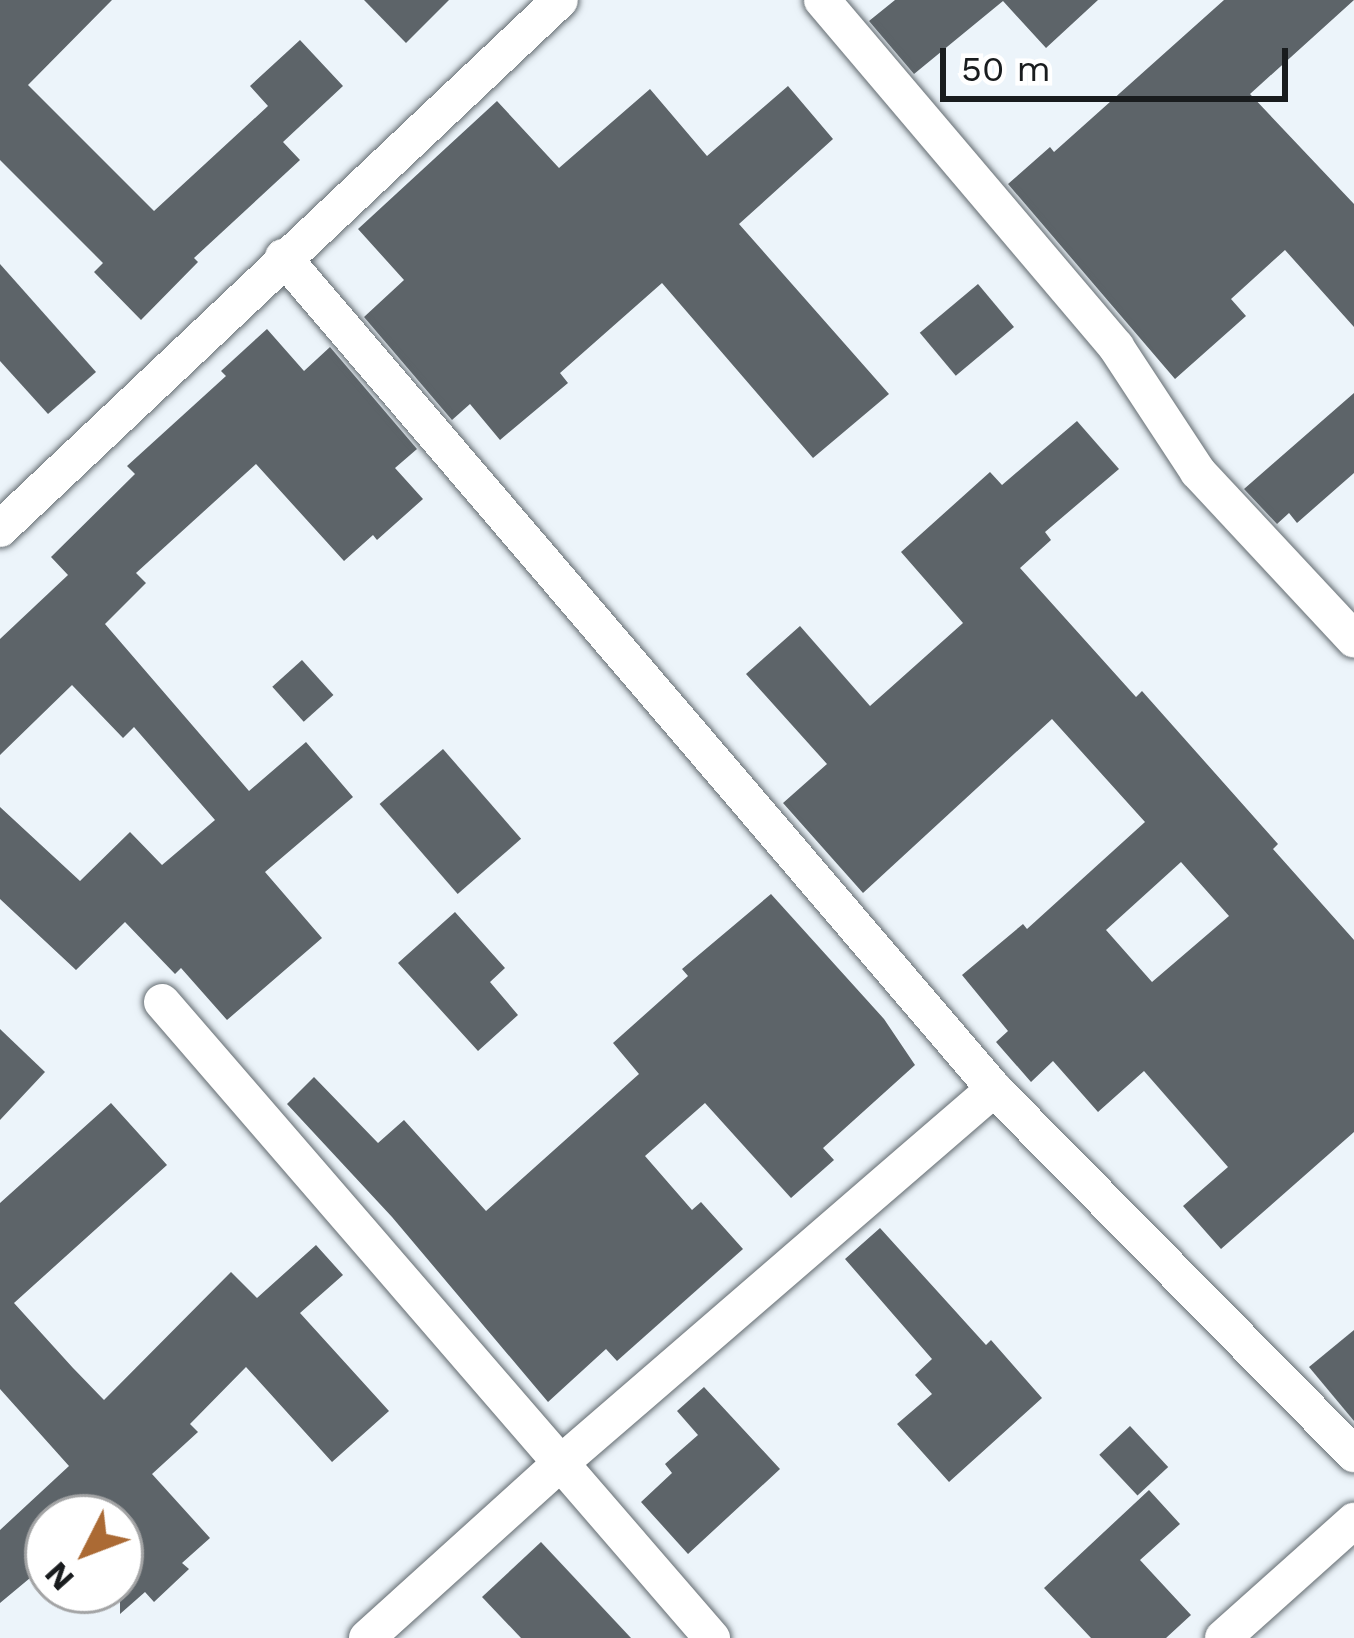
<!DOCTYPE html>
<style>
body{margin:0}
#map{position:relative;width:1354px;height:1638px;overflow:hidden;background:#ecf4fa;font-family:"Work Sans",sans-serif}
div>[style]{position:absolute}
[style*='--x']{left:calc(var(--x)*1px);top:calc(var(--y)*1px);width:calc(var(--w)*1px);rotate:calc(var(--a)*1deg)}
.building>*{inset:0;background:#5d6469;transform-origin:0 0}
.roads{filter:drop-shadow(0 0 3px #646c71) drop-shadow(0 0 3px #646c71)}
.minor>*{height:36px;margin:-18px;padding:0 18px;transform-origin:18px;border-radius:18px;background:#fff}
span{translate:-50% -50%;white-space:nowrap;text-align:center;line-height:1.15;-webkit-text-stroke:12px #fff;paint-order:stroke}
.north{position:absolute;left:24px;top:1494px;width:120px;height:120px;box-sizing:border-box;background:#fff;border:3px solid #a3a4a5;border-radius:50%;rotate:228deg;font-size:33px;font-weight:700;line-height:48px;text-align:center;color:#191c1e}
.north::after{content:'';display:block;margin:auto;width:42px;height:54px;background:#ab6a34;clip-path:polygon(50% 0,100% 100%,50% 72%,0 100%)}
.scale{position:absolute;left:940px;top:48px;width:348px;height:54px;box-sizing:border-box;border:6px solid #191c1e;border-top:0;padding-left:15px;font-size:36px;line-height:42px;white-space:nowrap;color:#191c1e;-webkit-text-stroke:9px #fff;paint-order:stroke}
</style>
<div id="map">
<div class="building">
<div style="clip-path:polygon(0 0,112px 0,28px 85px,154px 211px,268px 106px,250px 86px,300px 40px,343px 86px,283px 142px,300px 160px,194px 258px,198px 262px,141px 320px,94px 272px,103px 263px,0 160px)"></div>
<div style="clip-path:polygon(364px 0,449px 0,406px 43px)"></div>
<div style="clip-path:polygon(895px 0,1098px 0,1046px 48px,1003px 1px,914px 74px,869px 21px)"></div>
<div style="clip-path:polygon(1224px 0,1354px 0,1250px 94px,1354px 204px,1354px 327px,1285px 250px,1231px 299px,1246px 316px,1175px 379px,1008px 184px,1050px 147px,1054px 152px)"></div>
<div style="clip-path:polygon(788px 86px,833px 139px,739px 224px,889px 394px,813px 458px,662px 283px,560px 373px,568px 383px,500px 440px,470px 404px,452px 420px,364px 317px,404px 280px,358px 229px,497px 101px,559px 168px,650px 89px,707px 156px)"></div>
<div style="clip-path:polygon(0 264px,96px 372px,48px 414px,0 361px)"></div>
<div style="left:978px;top:284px;width:56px;height:76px;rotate:50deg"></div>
<div style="clip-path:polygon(267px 329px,304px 371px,330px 347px,417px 449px,395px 468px,423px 499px,377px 540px,373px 535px,344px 561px,256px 464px,136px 573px,146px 583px,105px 624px,249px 791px,306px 742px,353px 797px,265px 872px,322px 938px,227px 1020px,181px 968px,175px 974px,125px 922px,76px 970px,0 899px,0 807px,80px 881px,130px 832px,162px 865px,215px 820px,134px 727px,123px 738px,72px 685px,0 755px,0 639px,68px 575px,51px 557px,135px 474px,127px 466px,226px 376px,221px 371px)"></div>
<div style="clip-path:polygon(1354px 393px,1354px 473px,1297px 523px,1289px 513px,1277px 524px,1244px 489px)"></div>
<div style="clip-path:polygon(evenodd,1077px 421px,1119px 469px,1045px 532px,1051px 540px,1020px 568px,1136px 697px,1142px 691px,1278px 844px,1273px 849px,1354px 940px,1354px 1132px,1221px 1249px,1183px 1206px,1228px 1167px,1144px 1071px,1098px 1112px,1053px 1061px,1031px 1082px,996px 1042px,1008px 1031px,962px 975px,1023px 924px,1027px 929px,1145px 822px,1052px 719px,863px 893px,783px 803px,827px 764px,746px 674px,800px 626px,870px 706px,963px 623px,901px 552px,990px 472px,1002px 485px,1077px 421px,1181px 862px,1229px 916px,1152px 982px,1106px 930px,1181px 862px)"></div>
<div style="left:302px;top:660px;width:47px;height:40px;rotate:48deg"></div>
<div style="left:443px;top:749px;width:119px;height:84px;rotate:49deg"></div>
<div style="clip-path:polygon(771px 894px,884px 1019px,915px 1065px,823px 1148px,834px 1160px,791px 1198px,705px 1103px,645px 1156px,692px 1210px,701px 1202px,743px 1249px,617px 1361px,606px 1349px,548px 1402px,392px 1217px,287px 1104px,314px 1077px,378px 1143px,404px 1120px,486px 1211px,639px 1074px,613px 1043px,688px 976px,682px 969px)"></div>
<div style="clip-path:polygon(455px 912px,505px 968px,490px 982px,518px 1015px,478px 1051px,398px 963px)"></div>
<div style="clip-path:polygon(0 1029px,45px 1072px,0 1120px)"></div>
<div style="clip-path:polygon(111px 1103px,167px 1165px,14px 1303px,73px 1368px,104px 1400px,231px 1272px,257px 1298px,316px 1245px,343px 1275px,300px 1313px,389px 1411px,332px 1462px,246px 1367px,190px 1424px,198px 1432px,152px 1474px,210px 1538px,182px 1563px,189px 1569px,154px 1602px,145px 1592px,120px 1614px,120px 1518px,48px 1518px,48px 1563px,0 1603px,0 1530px,69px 1466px,0 1389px,0 1203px)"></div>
<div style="clip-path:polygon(880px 1228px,986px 1345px,991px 1340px,1042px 1398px,949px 1482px,897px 1424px,932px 1394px,915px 1375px,932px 1359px,845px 1259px)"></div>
<div style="clip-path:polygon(1354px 1330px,1354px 1421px,1309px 1367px)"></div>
<div style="clip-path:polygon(704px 1387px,780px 1469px,688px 1554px,641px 1502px,672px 1473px,665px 1464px,698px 1435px,677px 1411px)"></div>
<div style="left:1130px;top:1426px;width:56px;height:42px;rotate:47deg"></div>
<div style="clip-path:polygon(1149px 1490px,1180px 1524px,1140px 1560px,1191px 1615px,1166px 1638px,1091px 1638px,1044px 1588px)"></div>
<div style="clip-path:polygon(541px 1542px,631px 1638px,521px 1638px,482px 1597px)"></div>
</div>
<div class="roads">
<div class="minor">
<div style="--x:822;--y:0;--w:455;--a:49.7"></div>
<div style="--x:1116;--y:347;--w:149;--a:56.7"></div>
<div style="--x:1198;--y:472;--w:229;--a:47"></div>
<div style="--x:283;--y:257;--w:1094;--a:49.48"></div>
<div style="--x:994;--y:1089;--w:513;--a:45.4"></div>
<div style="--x:0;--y:529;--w:770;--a:-43.37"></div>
<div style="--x:162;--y:1002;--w:841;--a:49.15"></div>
<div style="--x:367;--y:1638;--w:263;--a:-42.1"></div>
<div style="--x:562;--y:1462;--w:571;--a:-40.81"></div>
<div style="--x:1223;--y:1638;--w:176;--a:-41.8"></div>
</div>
</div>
<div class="north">N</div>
<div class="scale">50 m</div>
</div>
